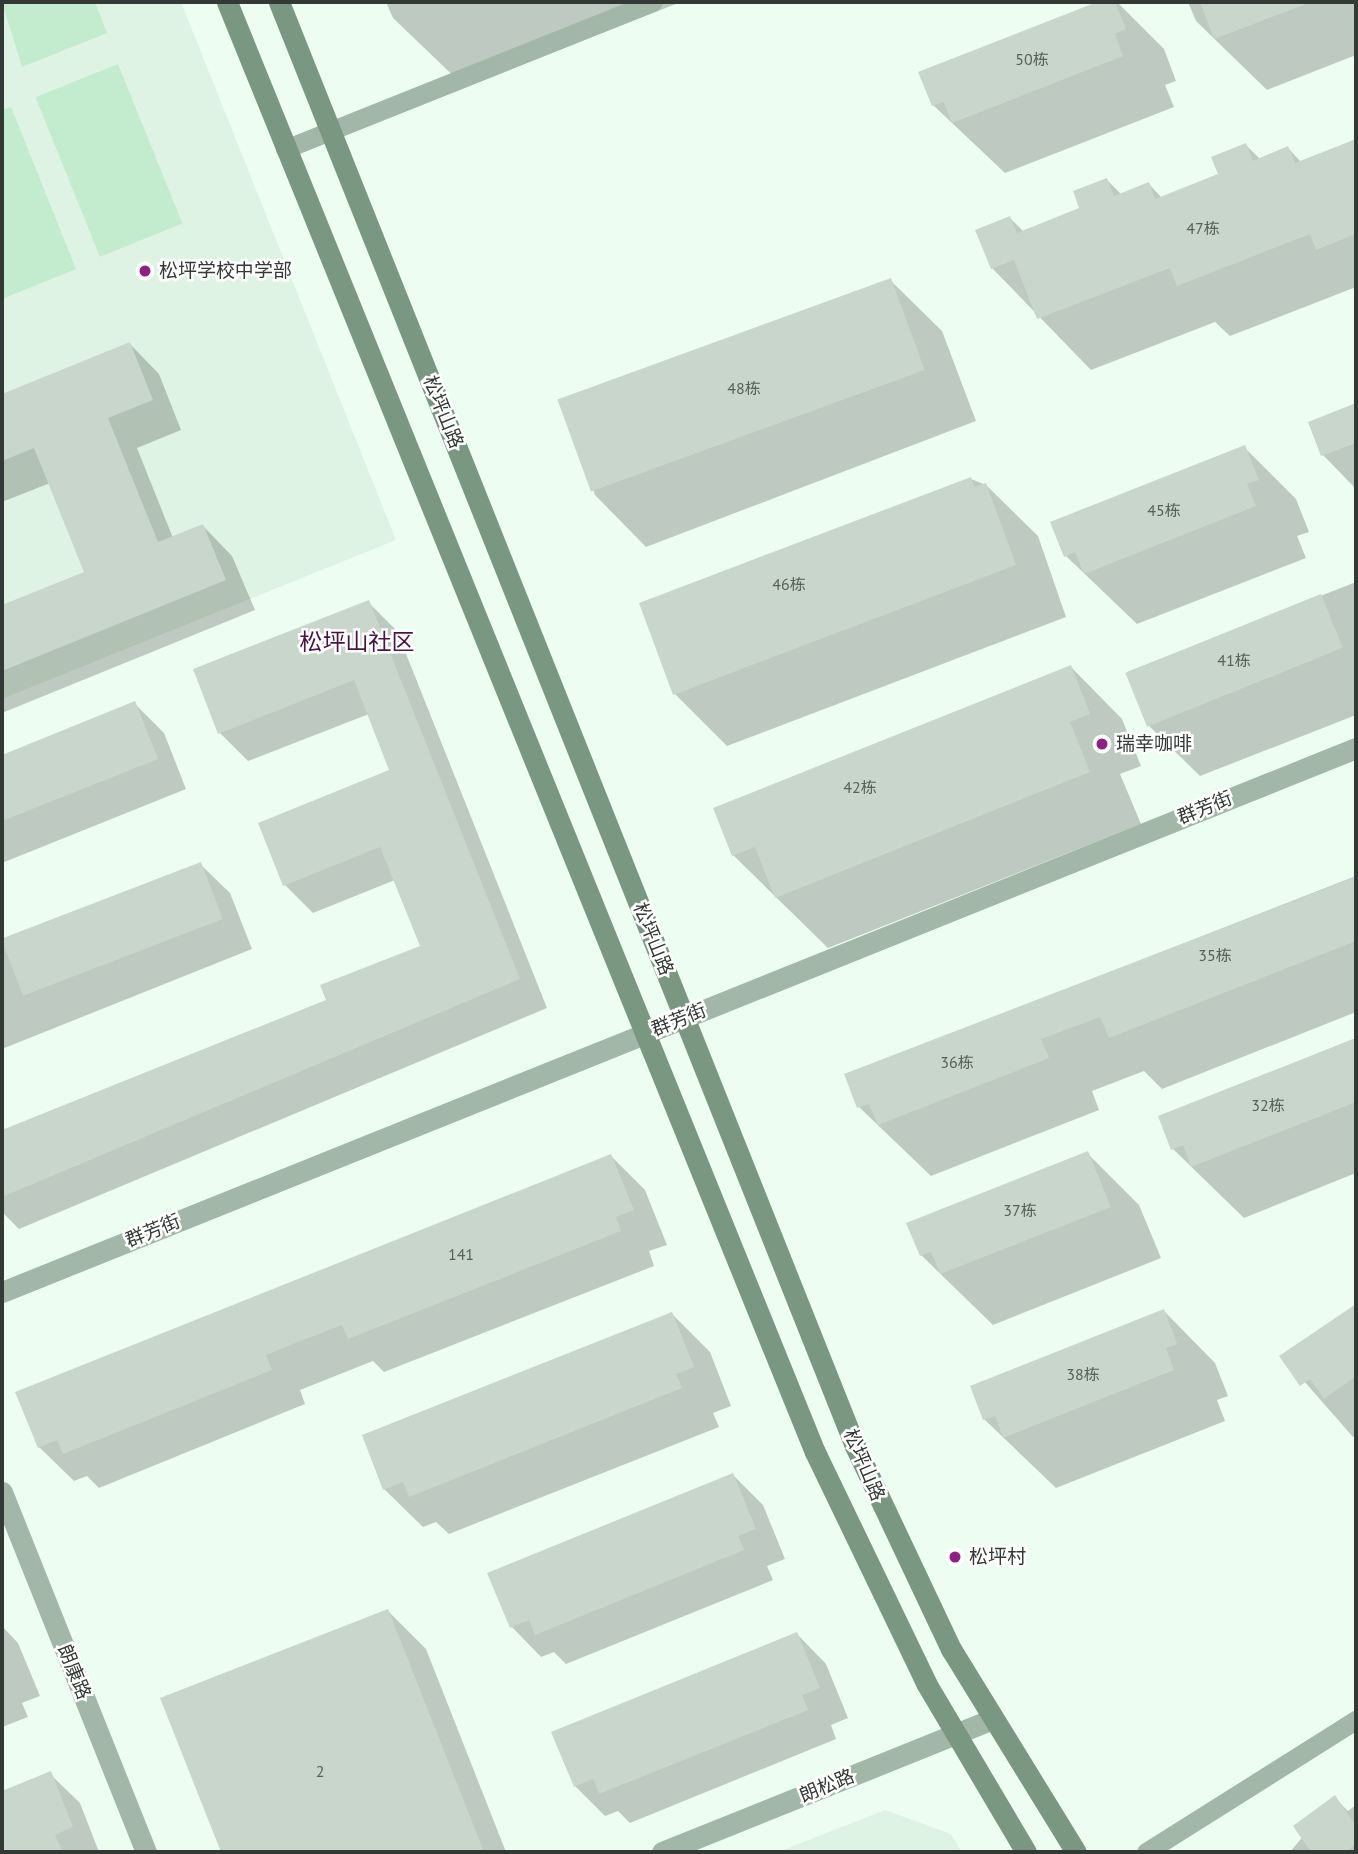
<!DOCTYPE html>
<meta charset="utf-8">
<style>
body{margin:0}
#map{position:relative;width:1358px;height:1854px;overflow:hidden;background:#eefdf2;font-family:"PT Sans","Noto Sans SC",sans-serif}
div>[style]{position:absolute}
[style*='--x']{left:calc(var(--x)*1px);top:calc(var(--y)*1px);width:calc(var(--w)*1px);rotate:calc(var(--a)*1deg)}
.built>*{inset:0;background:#def3e3}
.green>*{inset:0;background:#c3ecce;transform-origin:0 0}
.shadow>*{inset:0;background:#0003}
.building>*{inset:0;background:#c8d6cb;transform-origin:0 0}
.lane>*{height:19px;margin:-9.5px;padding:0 9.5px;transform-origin:9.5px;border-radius:9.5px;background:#a3b7a8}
.street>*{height:21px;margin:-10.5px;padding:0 10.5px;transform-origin:10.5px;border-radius:10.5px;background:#a3b7a8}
.secondary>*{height:21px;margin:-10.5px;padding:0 10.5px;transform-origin:10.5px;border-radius:10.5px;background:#7a9782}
.dots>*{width:19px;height:19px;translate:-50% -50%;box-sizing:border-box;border:4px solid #fff;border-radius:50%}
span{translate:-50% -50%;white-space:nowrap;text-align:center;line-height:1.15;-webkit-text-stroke:5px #fff;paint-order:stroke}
.number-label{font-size:16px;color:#58605a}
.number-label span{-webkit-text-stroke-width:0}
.poi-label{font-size:19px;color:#333935}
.left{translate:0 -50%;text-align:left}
.street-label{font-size:19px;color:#333935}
.quarter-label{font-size:23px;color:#491442}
.frame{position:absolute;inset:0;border:4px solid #333935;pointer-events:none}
</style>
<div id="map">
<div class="built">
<div style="clip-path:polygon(2px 2px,181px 2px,396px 540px,2px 699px)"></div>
<div style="clip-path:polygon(885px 1810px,951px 1834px,962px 1852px,778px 1852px)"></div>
</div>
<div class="green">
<div style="clip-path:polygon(2px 2px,95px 2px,107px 33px,22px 67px)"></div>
<div style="left:118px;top:64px;width:172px;height:89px;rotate:68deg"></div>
<div style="clip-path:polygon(11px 107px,76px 269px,2px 299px,2px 110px)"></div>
</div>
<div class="shadow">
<div style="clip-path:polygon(386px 2px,681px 2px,465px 87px,393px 18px)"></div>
<div style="clip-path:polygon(1101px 2px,1117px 2px,1164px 49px,1176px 81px,1165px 85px,1174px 107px,1005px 173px,933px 105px,921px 73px)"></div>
<div style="clip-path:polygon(1188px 2px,1356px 2px,1356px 55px,1267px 90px,1196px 21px)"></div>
<div style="clip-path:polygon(1356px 141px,1356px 287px,1230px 336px,1215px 322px,1091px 370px,992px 268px,1010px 218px,1024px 232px,1081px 209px,1107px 180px,1121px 194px,1149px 184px,1162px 198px,1220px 175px,1246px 145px,1260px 159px,1288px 148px,1301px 162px)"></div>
<div style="clip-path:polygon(890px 280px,942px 331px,976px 421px,646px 547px,595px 495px,561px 404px)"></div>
<div style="clip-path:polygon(130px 344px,159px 374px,181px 430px,137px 448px,173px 538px,203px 526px,232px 556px,255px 610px,2px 713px,2px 607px,86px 573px,50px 483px,2px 502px,2px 396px)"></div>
<div style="clip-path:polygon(1356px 405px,1356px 489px,1323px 455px,1310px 423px)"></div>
<div style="clip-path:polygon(1244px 447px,1296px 499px,1309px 532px,1297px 536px,1306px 558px,1137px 624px,1066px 556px)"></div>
<div style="clip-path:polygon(971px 479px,986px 485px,1038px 536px,1066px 617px,727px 746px,675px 694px)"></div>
<div style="clip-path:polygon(1356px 582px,1356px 715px,1200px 776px,1148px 725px,1127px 672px)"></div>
<div style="clip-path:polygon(368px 602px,397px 631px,547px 1008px,19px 1229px,2px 1212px,2px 1132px,328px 1001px,422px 947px,395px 880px,313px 913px,285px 885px,391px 771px,369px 714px,248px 761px,220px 733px)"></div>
<div style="clip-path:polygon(1071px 667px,1122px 719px,1141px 766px,1120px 774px,1141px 824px,828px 948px,733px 855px)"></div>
<div style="clip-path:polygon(134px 703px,164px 733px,186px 789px,2px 863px,2px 757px)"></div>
<div style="clip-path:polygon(200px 864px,230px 893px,252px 949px,2px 1049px,2px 944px)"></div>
<div style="clip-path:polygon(1356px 876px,1356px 1012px,1162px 1089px,1144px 1071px,1092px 1091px,1099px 1110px,931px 1176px,859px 1107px,846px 1075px)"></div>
<div style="clip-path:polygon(1356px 1038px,1356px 1173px,1244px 1218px,1173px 1149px,1160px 1117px)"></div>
<div style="clip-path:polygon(1087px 1153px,1139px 1205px,1161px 1258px,993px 1325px,921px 1255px)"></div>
<div style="clip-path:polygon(611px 1156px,645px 1190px,667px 1245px,649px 1251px,654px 1266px,384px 1372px,373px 1361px,300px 1390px,305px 1404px,99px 1488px,87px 1476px,74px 1481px,39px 1447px)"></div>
<div style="clip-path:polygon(1356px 1306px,1356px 1434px,1353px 1437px,1282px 1356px)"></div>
<div style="clip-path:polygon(1164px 1311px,1215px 1363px,1228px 1396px,1217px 1400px,1225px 1421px,1056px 1488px,984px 1419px)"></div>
<div style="clip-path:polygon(672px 1314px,710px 1352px,731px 1406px,713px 1413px,719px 1427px,449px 1534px,436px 1522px,423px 1527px,384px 1489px)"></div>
<div style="clip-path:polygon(733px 1475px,763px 1505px,785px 1559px,767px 1566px,773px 1580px,566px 1664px,554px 1652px,541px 1657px,512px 1627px)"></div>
<div style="clip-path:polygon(388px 1611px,426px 1649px,506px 1852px,223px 1852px,163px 1699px)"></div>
<div style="clip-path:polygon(2px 1626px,18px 1643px,40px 1696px,22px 1703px,28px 1717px,2px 1727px)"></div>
<div style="clip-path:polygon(797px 1634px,826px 1664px,848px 1718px,831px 1725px,836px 1739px,630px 1823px,618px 1811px,605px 1816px,575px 1786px,553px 1733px)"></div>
<div style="clip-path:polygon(50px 1774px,80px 1803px,99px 1852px,2px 1852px,2px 1793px)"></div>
<div style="clip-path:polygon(1335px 1798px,1348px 1811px,1356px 1805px,1356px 1852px,1290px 1852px)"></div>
</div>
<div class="building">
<div style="clip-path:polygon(1097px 2px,1115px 2px,1126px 29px,1115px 34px,1123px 56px,952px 123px,944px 102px,932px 106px,918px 72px)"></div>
<div style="clip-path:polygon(1200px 2px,1304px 2px,1304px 5px,1214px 39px)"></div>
<div style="clip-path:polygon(1356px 139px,1356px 234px,1316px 250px,1310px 234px,1177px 286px,1170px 268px,1037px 319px,1014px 260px,991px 269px,975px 230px,1010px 216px,1017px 233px,1079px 208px,1073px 191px,1107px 178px,1114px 196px,1149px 182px,1155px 199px,1218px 174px,1211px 157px,1246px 143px,1253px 161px,1288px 146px,1295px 163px)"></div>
<div style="left:891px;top:278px;width:98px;height:355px;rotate:70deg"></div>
<div style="clip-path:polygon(130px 342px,153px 400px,108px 418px,158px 542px,203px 524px,226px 580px,2px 671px,2px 605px,84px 572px,34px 448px,2px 461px,2px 394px)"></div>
<div style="clip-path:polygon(1356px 403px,1356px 443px,1321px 456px,1308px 422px)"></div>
<div style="clip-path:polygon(1245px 445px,1259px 480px,1247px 484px,1256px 506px,1084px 574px,1075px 552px,1064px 557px,1050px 522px)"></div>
<div style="clip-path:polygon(971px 477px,974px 487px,986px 483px,1016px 565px,673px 695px,639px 603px)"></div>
<div style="left:1321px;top:594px;width:58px;height:211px;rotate:68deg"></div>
<div style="clip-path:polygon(369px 600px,520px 979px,2px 1197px,2px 1130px,326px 1000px,320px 985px,420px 946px,380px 847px,283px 886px,258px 823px,389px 770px,354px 680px,218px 734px,193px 669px)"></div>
<div style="clip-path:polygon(1071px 665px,1090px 714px,1070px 722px,1090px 772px,775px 898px,755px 847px,732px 856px,713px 808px)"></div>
<div style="clip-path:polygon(135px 701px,158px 759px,2px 821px,2px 755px)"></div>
<div style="left:201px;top:862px;width:61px;height:214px;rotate:69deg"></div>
<div style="clip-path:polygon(1356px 877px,1356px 941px,1109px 1038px,1100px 1017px,1041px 1039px,1049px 1058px,878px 1125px,869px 1104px,857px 1108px,844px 1074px)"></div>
<div style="clip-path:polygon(1356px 1038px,1356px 1102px,1191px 1167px,1183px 1145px,1171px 1150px,1158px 1116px)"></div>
<div style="clip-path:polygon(1088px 1151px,1111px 1207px,940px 1274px,931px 1252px,920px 1256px,906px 1223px)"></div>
<div style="clip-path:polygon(611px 1154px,634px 1210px,616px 1217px,621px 1231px,348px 1339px,342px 1325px,283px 1348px,266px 1355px,272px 1370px,63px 1454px,57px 1440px,38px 1448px,15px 1392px)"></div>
<div style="clip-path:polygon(1356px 1304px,1356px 1376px,1324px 1399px,1310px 1379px,1300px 1386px,1279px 1356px)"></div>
<div style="clip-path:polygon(1164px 1309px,1177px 1344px,1166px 1348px,1174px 1370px,1003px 1438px,995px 1416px,983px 1420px,970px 1386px)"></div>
<div style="clip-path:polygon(672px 1312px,694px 1367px,676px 1374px,682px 1388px,409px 1497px,403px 1482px,383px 1490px,362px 1435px)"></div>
<div style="clip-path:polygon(733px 1473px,756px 1529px,738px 1536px,744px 1550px,535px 1635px,529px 1620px,510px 1628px,487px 1573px)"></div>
<div style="clip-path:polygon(388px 1609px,484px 1852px,221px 1852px,160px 1698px)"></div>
<div style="clip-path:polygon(797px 1632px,820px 1688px,802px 1695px,808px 1710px,599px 1794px,593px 1779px,574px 1787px,551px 1732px)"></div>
<div style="clip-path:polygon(51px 1771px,73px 1827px,55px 1835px,63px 1852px,2px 1852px,2px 1791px)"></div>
<div style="clip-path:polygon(1335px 1795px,1356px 1826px,1356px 1844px,1345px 1852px,1311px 1852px,1293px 1826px)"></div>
</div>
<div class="lane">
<div style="--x:285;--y:149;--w:396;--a:-21.8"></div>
<div style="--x:1146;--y:1852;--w:248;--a:-32.2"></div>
</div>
<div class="street">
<div style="--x:2;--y:1292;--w:1459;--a:-21.89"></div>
<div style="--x:2;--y:1492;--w:388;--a:68.2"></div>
<div style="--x:662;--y:1852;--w:357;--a:-21.9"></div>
</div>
<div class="secondary">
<div style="--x:227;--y:2;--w:1565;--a:67.93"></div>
<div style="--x:815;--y:1452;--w:256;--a:64.3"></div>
<div style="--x:926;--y:1683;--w:196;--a:59.4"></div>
<div style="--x:279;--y:2;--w:1555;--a:68.25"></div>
<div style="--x:855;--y:1446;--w:225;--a:64.7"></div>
<div style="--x:951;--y:1649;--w:238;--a:58.4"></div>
</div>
<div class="dots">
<div style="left:145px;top:271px;background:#8f2081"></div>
<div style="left:1102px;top:744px;background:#8f2081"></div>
<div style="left:955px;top:1557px;background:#8f2081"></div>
</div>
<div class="number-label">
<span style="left:1032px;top:59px">50栋</span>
<span style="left:1203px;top:228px">47栋</span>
<span style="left:744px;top:388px">48栋</span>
<span style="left:1164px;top:510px">45栋</span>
<span style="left:789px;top:584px">46栋</span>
<span style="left:1234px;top:660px">41栋</span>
<span style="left:860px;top:787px">42栋</span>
<span style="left:1215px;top:955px">35栋</span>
<span style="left:957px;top:1062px">36栋</span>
<span style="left:1268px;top:1105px">32栋</span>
<span style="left:1020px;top:1210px">37栋</span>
<span style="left:461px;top:1254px">141</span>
<span style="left:1083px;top:1374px">38栋</span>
<span style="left:320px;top:1771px">2</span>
</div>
<div class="poi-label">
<span class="left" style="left:159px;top:271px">松坪学校中学部</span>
<span class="left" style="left:1116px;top:744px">瑞幸咖啡</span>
<span class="left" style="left:969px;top:1557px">松坪村</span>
</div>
<div class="street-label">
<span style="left:443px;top:412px;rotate:68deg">松坪山路</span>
<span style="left:1205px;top:808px;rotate:-22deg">群芳街</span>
<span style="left:653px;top:939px;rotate:68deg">松坪山路</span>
<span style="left:679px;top:1020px;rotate:-22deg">群芳街</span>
<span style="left:153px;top:1231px;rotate:-22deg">群芳街</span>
<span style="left:864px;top:1465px;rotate:67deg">松坪山路</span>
<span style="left:74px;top:1672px;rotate:68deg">朗康路</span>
<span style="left:827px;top:1786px;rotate:-22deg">朗松路</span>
</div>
<div class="quarter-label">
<span style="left:357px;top:642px">松坪山社区</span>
</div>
<div class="frame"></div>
</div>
